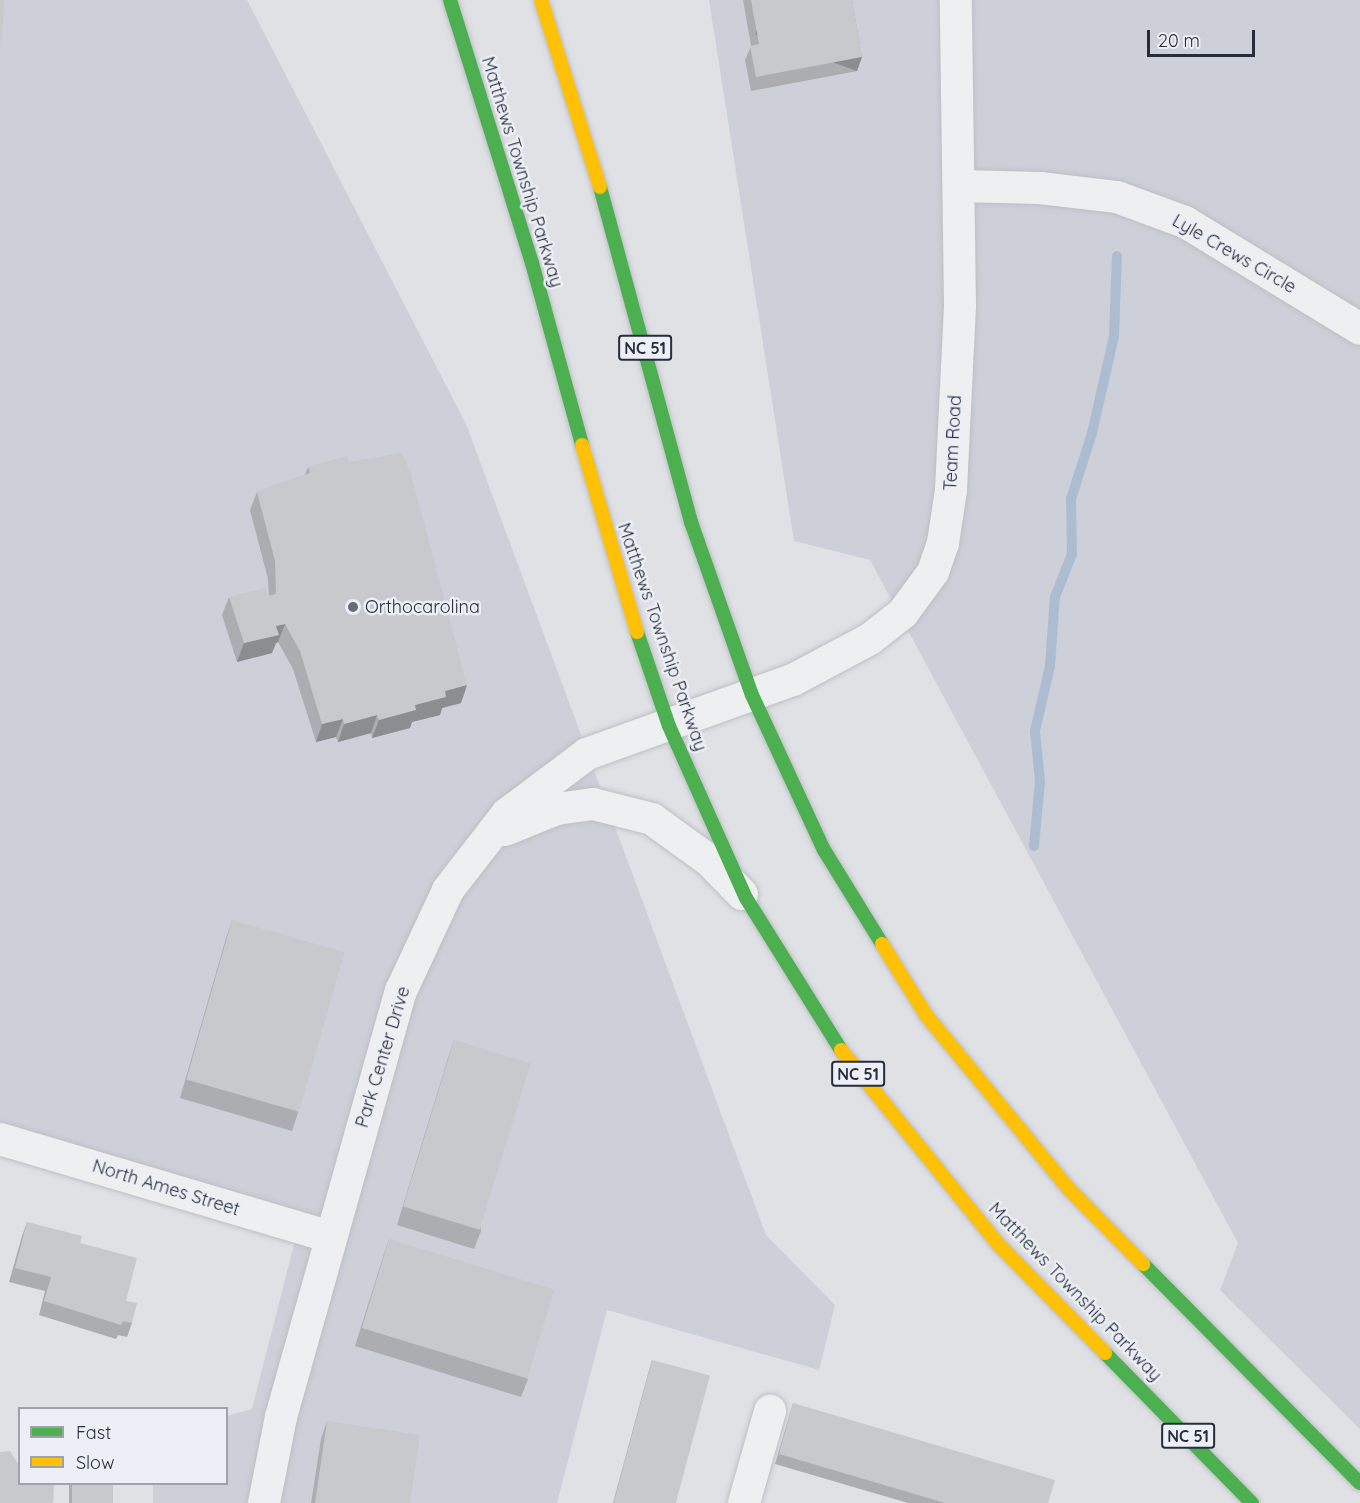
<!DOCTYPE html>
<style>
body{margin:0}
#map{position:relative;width:1360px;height:1503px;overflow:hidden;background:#dfe1e5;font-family:Quicksand,sans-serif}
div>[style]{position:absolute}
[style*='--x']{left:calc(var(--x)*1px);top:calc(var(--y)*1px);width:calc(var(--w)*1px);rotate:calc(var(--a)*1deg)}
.built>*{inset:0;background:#cdd0d8}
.stream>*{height:10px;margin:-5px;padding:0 5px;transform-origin:5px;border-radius:5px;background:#adbdd1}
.roads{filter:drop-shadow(0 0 2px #bdbfc3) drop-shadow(0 0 2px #bdbfc3)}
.street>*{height:32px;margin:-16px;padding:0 16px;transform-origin:16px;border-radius:16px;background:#eeeff1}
.fast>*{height:14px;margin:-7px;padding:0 7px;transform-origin:7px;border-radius:7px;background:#4caf50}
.slow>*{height:14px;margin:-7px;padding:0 7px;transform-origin:7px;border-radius:7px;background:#ffc107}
.wall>*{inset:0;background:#abadb0;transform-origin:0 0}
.shaded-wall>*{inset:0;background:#8b8d90;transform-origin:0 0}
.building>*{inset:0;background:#c7c9cd;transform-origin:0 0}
.dots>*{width:16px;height:16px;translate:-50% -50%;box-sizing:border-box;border:3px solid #eceff5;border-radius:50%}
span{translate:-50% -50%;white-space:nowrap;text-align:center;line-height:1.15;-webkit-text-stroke:5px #eceff5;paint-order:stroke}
.shield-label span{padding:2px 4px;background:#eceff5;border:2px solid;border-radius:4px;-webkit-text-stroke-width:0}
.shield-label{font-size:16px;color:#262e3d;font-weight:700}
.street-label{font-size:18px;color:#262e3d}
.poi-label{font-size:18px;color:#262e3d}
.left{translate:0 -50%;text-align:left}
.legend{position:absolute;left:18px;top:1407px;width:210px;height:78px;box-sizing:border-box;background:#eceff5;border:2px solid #9da2ab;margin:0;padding:8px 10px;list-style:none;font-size:18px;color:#262e3d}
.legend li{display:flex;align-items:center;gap:12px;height:30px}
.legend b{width:30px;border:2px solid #9da2ab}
.scale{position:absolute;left:1147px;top:30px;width:108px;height:27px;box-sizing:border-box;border:3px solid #262e3d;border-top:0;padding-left:8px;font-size:18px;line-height:21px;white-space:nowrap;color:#262e3d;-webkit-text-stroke:4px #eceff5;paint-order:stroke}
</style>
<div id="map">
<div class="built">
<div style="clip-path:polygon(0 0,247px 0,466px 424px,766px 1235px,835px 1305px,819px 1370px,607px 1310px,557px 1503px,153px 1503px,153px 1484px,226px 1484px,227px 1416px,252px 1409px,301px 1217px,0 1126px)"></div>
<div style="clip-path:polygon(709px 0,1360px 0,1360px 1429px,1220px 1290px,1238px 1243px,870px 560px,794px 541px)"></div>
</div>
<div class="stream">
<div style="--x:1034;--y:846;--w:65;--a:-84.7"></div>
<div style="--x:1040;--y:781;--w:50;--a:-95.7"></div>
<div style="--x:1035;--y:731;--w:67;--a:-77"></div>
<div style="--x:1050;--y:666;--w:69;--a:-85.9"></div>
<div style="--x:1055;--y:597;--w:46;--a:-68.4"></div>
<div style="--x:1072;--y:554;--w:55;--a:-91"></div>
<div style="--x:1071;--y:499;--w:69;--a:-72.3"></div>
<div style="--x:1092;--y:433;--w:99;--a:-77.2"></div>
<div style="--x:1114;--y:336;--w:80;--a:-87.9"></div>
</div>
<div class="roads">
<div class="street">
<div style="--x:959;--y:186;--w:81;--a:1.4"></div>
<div style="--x:1040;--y:188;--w:78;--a:6.7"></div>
<div style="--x:1117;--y:197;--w:72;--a:20.2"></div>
<div style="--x:1185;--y:222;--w:205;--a:31.4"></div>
<div style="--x:505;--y:830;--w:56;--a:-22"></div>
<div style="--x:557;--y:809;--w:36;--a:-8"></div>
<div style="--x:593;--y:804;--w:61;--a:14.3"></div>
<div style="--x:652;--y:819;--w:72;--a:35.9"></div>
<div style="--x:710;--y:861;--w:46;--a:45.9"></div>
<div style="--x:0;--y:1139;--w:345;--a:16.5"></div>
<div style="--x:264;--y:1503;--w:88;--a:-78.8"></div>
<div style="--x:281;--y:1417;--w:443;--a:-74.3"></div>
<div style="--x:401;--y:991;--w:111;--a:-65"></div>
<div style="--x:448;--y:890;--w:96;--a:-52.2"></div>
<div style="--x:507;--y:814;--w:100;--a:-36.9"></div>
<div style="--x:587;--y:754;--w:219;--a:-19.8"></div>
<div style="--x:793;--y:680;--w:87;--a:-28"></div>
<div style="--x:870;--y:639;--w:42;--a:-38.2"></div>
<div style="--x:903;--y:613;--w:51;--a:-53.8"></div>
<div style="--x:933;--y:572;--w:31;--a:-71"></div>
<div style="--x:943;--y:543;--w:54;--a:-81.4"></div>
<div style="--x:951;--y:490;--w:185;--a:-87.2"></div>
<div style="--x:960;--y:305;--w:305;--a:-90.8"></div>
<div style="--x:744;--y:1503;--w:96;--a:-74.2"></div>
</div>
<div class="fast">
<div style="--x:450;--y:0;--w:275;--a:72.7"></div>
<div style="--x:532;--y:263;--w:189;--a:74.6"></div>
<div style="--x:600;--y:187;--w:347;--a:74.8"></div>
<div style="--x:691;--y:522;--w:183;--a:70.6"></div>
<div style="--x:752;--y:695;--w:171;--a:65.1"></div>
<div style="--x:824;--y:850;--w:110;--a:58.3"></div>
<div style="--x:637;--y:632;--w:99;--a:71.2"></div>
<div style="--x:669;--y:726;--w:188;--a:65.9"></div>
<div style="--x:746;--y:898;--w:179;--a:58"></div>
<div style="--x:1143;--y:1264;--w:308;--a:45.3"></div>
<div style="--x:1105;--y:1353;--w:210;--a:45.6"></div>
</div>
<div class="slow">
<div style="--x:541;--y:0;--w:196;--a:72.5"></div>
<div style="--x:582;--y:445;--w:195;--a:73.6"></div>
<div style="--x:882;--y:944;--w:84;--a:58.2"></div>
<div style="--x:926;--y:1015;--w:224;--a:50.6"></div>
<div style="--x:1068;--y:1188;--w:107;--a:45.4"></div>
<div style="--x:841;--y:1050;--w:252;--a:51"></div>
<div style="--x:1000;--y:1246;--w:150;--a:45.5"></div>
</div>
</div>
<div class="wall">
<div style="clip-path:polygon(743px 0,852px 0,862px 57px,857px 71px,751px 91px,745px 60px,751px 46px)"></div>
<div style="clip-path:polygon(349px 462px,467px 685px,461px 703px,442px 708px,440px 715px,412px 722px,410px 728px,372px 738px,371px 733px,338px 742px,336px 737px,316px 742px,293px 669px,278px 642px,276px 643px,272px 653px,237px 662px,222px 615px,229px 597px,269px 596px,268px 579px,250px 510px,257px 492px,305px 475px,308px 467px)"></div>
<div style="clip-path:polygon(232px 920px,298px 1113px,292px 1131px,180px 1098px,226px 938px)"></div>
<div style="clip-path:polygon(454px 1040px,481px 1231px,474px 1249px,397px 1225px,448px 1058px)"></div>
<div style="clip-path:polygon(27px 1222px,126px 1301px,132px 1323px,127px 1337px,118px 1335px,116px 1339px,39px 1315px,45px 1291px,9px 1282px,22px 1236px)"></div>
<div style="clip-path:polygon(389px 1239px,528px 1379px,521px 1397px,355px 1346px,383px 1257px)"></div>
<div style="clip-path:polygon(652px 1360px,676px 1503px,613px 1503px,649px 1370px)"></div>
<div style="clip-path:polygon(793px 1403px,1048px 1503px,908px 1503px,775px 1464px)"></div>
<div style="clip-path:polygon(327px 1421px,410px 1503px,311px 1503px,321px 1439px)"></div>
<div style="left:69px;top:1484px;width:44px;height:19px"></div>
</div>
<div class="shaded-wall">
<div style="left:862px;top:57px;width:15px;height:108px;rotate:110deg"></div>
<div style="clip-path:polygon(285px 624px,278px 642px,276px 643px,272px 653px,237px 662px,244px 643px,276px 626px)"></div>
<div style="clip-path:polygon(467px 685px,461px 703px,442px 708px,440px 715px,412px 722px,410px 728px,372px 738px,379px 720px,415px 705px,445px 691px)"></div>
<div style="clip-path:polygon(377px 715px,371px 733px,338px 742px,344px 724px)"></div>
<div style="clip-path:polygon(343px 719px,336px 737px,316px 742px,322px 724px)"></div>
</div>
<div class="building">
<div style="clip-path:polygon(0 0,5px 0,0 50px)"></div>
<div style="clip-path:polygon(751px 0,852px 0,862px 57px,756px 77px,750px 46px,759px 44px)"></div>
<div style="clip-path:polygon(402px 453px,411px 474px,467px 685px,445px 691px,446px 697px,415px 705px,416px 710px,394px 716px,379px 720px,377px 715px,344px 724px,343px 719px,322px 724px,300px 651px,285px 624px,276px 626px,279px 635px,244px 643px,229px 597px,265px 588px,268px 596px,276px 594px,275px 561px,257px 492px,310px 473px,308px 467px,347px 456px,349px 462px)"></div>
<div style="left:232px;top:920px;width:117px;height:166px;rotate:16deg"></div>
<div style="left:454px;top:1040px;width:80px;height:174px;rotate:17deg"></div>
<div style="clip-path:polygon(27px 1222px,82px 1236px,80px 1243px,137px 1258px,126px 1301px,137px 1303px,132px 1323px,123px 1321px,121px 1325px,44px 1301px,51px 1277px,15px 1268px)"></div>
<div style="left:389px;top:1239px;width:173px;height:93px;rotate:17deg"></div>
<div style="left:652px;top:1360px;width:60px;height:148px;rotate:15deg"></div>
<div style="clip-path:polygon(793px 1403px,1055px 1480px,1048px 1503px,945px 1503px,779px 1454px)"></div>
<div style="clip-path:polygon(327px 1421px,420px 1435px,410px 1503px,315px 1503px)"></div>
<div style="clip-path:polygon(10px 1451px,20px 1467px,20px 1484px,54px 1484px,53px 1503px,0 1503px,0 1452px)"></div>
<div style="left:72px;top:1484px;width:41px;height:19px"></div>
</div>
<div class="dots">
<div style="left:353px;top:607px;background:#676d78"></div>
</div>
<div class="shield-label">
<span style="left:645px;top:348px">NC 51</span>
<span style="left:858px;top:1074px">NC 51</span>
<span style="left:1188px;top:1436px">NC 51</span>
</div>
<div class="street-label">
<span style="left:522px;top:172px;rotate:73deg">Matthews Township Parkway</span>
<span style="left:1234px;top:254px;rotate:30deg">Lyle Crews Circle</span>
<span style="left:953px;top:443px;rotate:-87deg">Team Road</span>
<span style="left:662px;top:637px;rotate:71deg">Matthews Township Parkway</span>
<span style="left:383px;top:1057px;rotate:-73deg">Park Center Drive</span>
<span style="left:166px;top:1188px;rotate:17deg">North Ames Street</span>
<span style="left:1075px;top:1292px;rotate:46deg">Matthews Township Parkway</span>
</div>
<div class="poi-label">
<span class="left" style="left:365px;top:607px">Orthocarolina</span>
</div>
<ul class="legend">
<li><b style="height:8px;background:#4caf50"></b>Fast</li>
<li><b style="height:8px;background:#ffc107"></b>Slow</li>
</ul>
<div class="scale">20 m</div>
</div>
